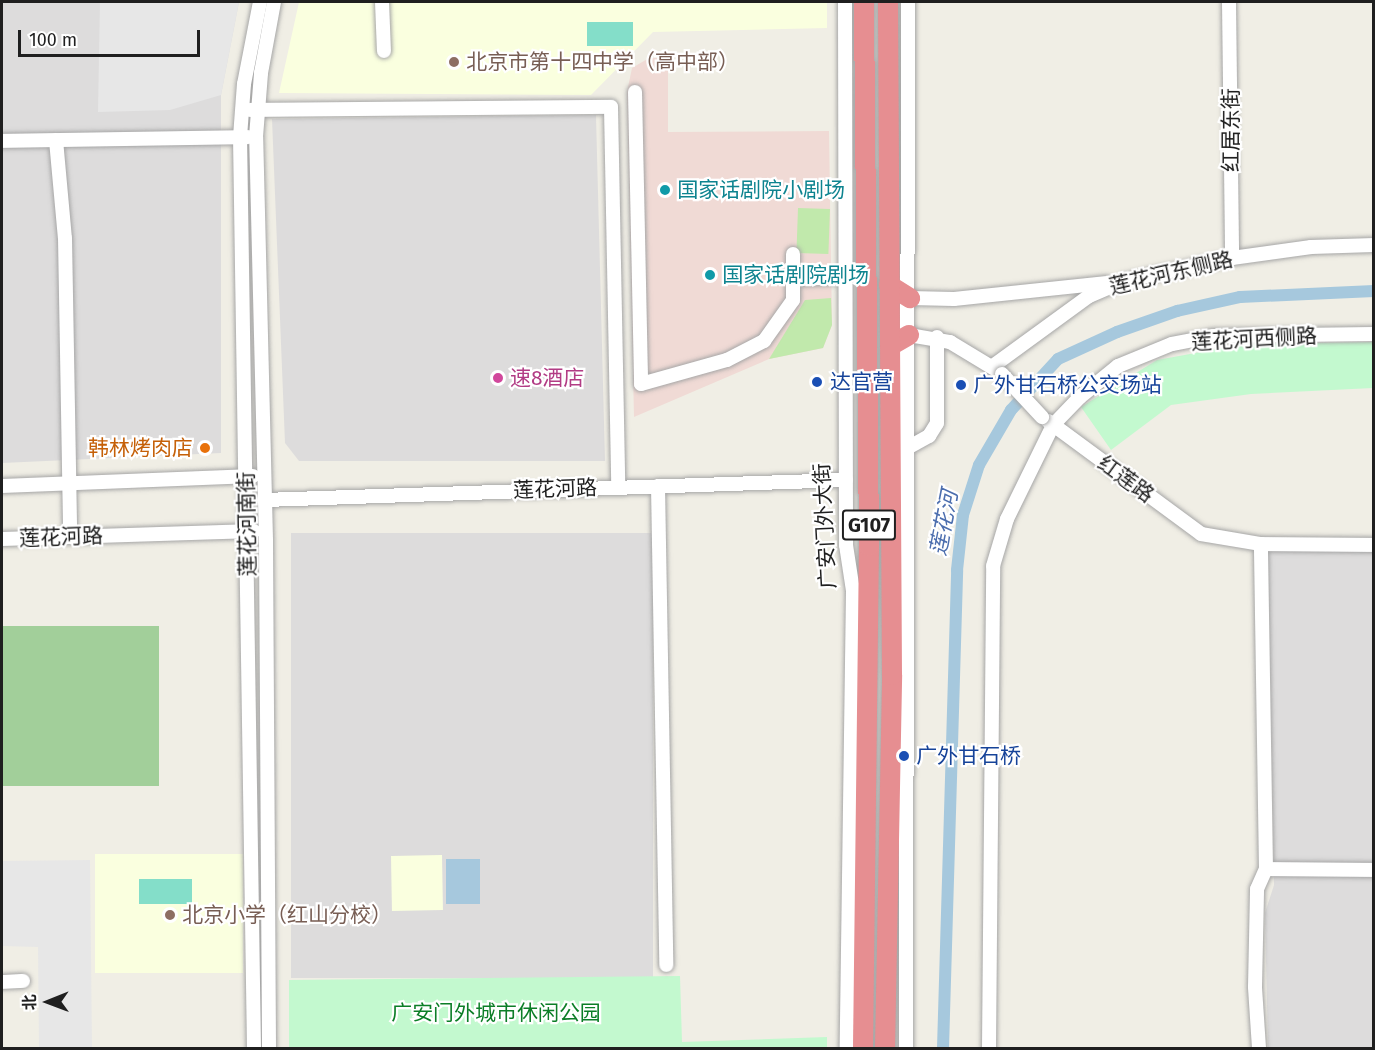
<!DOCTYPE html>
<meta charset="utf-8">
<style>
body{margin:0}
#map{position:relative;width:1375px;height:1050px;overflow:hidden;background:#f0eee5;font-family:"Fira Sans","Noto Sans SC",sans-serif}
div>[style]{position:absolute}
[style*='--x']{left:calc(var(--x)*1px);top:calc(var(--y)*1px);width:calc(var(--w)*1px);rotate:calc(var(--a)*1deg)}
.residential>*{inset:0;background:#dddcdc;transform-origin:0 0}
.commercial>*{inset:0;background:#f0dad5}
.education>*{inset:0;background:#faffdf;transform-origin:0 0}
.grass>*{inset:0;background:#c1e9ac;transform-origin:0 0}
.forest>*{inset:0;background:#a2cf9a;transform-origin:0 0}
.park>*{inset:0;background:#c3f9cf}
.pitch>*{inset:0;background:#84dec9;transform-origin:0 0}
.parking>*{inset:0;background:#e7e7e7}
.water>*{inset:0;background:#a6c8dd;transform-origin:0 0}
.canal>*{height:12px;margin:-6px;padding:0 6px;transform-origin:6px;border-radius:6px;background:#a6c8dd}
.roads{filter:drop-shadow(0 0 2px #a6a6a6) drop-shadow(0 0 2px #a6a6a6)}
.minor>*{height:14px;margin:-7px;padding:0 7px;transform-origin:7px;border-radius:7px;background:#fff}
.highway>*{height:20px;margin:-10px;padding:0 10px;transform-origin:10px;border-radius:10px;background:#e68e91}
.bridges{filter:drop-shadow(0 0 2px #a6a6a6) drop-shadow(0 0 2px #a6a6a6)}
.minor-bridge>*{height:14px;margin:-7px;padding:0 7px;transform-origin:7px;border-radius:7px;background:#fff}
.dots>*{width:16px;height:16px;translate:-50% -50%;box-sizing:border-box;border:3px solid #fff;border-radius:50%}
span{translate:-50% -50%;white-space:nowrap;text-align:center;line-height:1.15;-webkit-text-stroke:4.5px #fff;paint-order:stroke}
.shield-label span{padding:2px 4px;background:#fff;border:2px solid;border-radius:4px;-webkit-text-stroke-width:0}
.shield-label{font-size:20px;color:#1f1f1f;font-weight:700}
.education-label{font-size:21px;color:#785e54}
.left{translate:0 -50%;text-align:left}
.street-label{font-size:21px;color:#1f1f1f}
.culture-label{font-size:21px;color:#0d838f}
.hotel-label{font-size:21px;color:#b23c85}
.transit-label{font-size:21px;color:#164399}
.food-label{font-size:21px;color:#c56008}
.right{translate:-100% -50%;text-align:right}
.park-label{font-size:21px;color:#0c7e27}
.water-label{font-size:22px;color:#4c6eae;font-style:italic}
.frame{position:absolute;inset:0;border:3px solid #1f1f1f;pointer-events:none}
.north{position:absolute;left:18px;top:972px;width:60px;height:60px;-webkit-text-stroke:4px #fff;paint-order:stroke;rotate:269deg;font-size:16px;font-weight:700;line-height:24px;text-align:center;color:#1f1f1f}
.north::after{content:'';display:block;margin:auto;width:21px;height:27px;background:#1f1f1f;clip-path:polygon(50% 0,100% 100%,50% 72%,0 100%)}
.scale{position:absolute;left:18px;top:30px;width:182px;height:27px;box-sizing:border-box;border:3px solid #1f1f1f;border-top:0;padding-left:8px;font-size:18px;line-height:21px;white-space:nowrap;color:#1f1f1f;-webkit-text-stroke:4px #fff;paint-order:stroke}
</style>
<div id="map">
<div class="residential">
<div style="clip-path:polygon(2px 2px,239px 2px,221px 95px,221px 453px,2px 463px)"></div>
<div style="clip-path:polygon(596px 115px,605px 461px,299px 461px,285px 443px,272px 119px)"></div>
<div style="left:653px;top:533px;width:445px;height:362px;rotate:90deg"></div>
<div style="clip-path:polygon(1268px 550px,1373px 550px,1373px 1048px,1268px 1048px,1265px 913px,1274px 885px)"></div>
</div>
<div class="commercial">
<div style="clip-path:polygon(649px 58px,668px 58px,668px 132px,829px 131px,832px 325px,823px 348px,769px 359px,634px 417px,627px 92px,632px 68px)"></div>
</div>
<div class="education">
<div style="clip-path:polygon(299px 2px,827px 2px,827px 28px,653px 32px,591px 95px,279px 93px)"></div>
<div style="left:243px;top:854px;width:119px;height:148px;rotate:90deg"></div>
<div style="left:442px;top:855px;width:55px;height:51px;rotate:89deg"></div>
</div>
<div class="grass">
<div style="left:798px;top:208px;width:32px;height:45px;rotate:2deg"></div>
<div style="clip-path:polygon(831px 298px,832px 325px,823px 348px,769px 359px,805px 300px)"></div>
</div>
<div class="forest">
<div style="left:2px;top:626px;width:157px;height:160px"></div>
</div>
<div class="park">
<div style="clip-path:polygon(1373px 342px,1373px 388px,1251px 394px,1171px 405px,1111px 450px,1081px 407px,1157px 360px,1245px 344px)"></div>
<div style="clip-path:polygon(680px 976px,682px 1042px,827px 1037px,827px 1048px,289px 1048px,289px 980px)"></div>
</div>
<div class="pitch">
<div style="left:587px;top:22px;width:46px;height:24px"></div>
<div style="left:139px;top:879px;width:53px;height:25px"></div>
</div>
<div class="parking">
<div style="clip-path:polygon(100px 2px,239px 2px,221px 95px,170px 110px,98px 112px)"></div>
<div style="clip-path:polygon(90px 860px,92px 1048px,39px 1048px,38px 947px,2px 946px,2px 861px)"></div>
</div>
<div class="water">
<div style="left:446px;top:859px;width:34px;height:45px"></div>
</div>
<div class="canal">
<div style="--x:943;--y:1048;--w:478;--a:-88.3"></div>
<div style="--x:957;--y:570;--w:55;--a:-83.8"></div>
<div style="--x:963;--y:515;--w:52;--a:-72.3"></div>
<div style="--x:979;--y:465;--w:64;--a:-59.8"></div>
<div style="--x:1011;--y:410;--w:69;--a:-47.3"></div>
<div style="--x:1058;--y:359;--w:65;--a:-24.6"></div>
<div style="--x:1117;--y:332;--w:64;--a:-19.3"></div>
<div style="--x:1177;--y:311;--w:65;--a:-12.5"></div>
<div style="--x:1240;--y:297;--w:134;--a:-2.6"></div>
</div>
<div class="roads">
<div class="minor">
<div style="--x:382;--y:2;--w:49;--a:87.7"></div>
<div style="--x:845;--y:2;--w:543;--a:89.89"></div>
<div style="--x:846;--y:545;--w:47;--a:81.3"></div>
<div style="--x:853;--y:591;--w:457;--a:90.8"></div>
<div style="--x:1229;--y:2;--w:256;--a:89.3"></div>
<div style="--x:635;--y:92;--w:292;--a:88.8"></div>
<div style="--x:641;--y:384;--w:89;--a:-15.6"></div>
<div style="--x:727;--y:360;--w:42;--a:-27.2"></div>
<div style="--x:764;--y:341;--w:50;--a:-54.7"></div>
<div style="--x:793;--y:300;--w:46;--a:-90"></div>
<div style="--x:250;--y:110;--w:361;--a:-0.5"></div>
<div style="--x:611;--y:107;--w:380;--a:88.9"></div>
<div style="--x:56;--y:140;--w:98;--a:84.8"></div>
<div style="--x:65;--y:238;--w:299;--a:89"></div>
<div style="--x:2;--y:141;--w:246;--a:-0.9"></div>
<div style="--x:793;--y:279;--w:52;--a:-2.2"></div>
<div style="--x:910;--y:298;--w:44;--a:1.3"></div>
<div style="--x:954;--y:299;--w:154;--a:-6"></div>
<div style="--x:909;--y:335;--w:42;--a:9.7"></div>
<div style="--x:950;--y:342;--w:56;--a:31.1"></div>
<div style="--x:993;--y:366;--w:119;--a:-36.1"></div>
<div style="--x:1089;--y:296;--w:38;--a:-23"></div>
<div style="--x:1124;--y:281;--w:110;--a:-12"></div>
<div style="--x:1232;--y:258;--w:80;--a:-7.9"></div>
<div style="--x:1311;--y:247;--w:63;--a:-1.8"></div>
<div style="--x:1048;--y:421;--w:190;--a:36.4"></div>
<div style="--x:1201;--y:534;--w:61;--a:9.5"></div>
<div style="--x:1261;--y:544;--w:113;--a:0.5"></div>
<div style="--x:902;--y:451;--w:31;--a:-29"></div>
<div style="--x:929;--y:436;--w:15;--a:-58"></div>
<div style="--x:937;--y:423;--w:86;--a:-90"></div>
<div style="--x:2;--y:486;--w:251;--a:-2.3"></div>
<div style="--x:658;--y:486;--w:479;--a:89"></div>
<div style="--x:264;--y:500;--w:582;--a:-1.97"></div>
<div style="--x:2;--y:539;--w:252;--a:-1.8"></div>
<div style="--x:1266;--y:869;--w:108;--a:0.5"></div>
<div style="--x:2;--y:982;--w:21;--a:-3"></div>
<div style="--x:254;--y:1048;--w:911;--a:-90.88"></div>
<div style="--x:240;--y:137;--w:53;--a:-85.7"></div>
<div style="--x:244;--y:84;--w:84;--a:-79"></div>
<div style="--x:269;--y:1048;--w:508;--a:-90.34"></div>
<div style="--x:266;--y:540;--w:403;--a:-91.4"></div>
<div style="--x:256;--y:137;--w:64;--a:-85.5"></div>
<div style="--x:261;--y:73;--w:72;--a:-79.6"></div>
<div style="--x:906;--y:1048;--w:1046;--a:-89.89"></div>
<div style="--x:989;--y:1048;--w:482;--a:-89.5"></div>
<div style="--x:993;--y:566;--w:49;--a:-73.4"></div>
<div style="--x:1007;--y:519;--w:105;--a:-63.9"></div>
<div style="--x:1053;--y:425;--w:39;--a:-46"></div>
<div style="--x:1080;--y:397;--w:49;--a:-39.2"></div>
<div style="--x:1118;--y:366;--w:58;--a:-22.2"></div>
<div style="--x:1172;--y:344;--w:43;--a:-10.8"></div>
<div style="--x:1214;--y:336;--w:160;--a:-0.7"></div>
<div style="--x:1259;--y:1048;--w:61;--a:-93.8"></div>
<div style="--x:1255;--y:987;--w:98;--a:-88.8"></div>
<div style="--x:1257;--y:889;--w:22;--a:-66"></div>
<div style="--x:1266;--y:869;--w:325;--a:-90.9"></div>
</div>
<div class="highway">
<div style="--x:889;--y:285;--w:25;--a:32"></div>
<div style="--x:890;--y:346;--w:22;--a:-30"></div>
<div style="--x:863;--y:1048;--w:502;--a:-89.32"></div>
<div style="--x:869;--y:546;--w:544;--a:-90.53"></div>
<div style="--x:885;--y:1048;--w:373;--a:-88.9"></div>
<div style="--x:892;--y:675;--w:673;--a:-90.34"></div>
</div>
</div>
<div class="bridges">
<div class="minor-bridge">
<div style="--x:1002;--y:374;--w:59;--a:47.1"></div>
</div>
</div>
<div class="dots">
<div style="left:454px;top:62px;background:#8d6e63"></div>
<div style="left:665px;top:190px;background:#0f9aa8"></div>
<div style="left:710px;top:275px;background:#0f9aa8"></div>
<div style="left:498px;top:378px;background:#d1479c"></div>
<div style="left:817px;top:382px;background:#1a4fb4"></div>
<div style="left:961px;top:385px;background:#1a4fb4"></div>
<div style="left:205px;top:448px;background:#e8710a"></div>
<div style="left:904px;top:756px;background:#1a4fb4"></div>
<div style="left:170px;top:915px;background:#8d6e63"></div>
</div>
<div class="shield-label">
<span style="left:869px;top:525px">G107</span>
</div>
<div class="education-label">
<span class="left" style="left:466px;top:62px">北京市第十四中学（高中部）</span>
<span class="left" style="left:182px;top:915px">北京小学（红山分校）</span>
</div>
<div class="street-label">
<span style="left:1231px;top:130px;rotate:-90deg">红居东街</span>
<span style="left:1171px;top:273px;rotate:-13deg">莲花河东侧路</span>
<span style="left:1254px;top:339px;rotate:-3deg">莲花河西侧路</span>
<span style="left:1126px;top:479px;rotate:36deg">红莲路</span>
<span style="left:555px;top:489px;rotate:-2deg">莲花河路</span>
<span style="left:247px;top:524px;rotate:-91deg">莲花河南街</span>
<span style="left:825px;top:526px;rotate:-93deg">广安门外大街</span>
<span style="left:61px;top:537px;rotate:-2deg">莲花河路</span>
</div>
<div class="culture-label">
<span class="left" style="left:677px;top:190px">国家话剧院小剧场</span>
<span class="left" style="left:722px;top:275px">国家话剧院剧场</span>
</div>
<div class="hotel-label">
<span class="left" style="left:510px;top:378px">速8酒店</span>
</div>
<div class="transit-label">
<span class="left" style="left:830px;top:382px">达官营</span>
<span class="left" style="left:973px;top:385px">广外甘石桥公交场站</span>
<span class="left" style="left:916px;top:756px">广外甘石桥</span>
</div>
<div class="food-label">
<span class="right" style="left:193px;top:448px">韩林烤肉店</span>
</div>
<div class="park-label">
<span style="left:496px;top:1013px">广安门外城市休闲公园</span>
</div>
<div class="water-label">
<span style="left:944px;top:523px;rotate:-79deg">莲花河</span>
</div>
<div class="frame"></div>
<div class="north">北</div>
<div class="scale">100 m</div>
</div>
